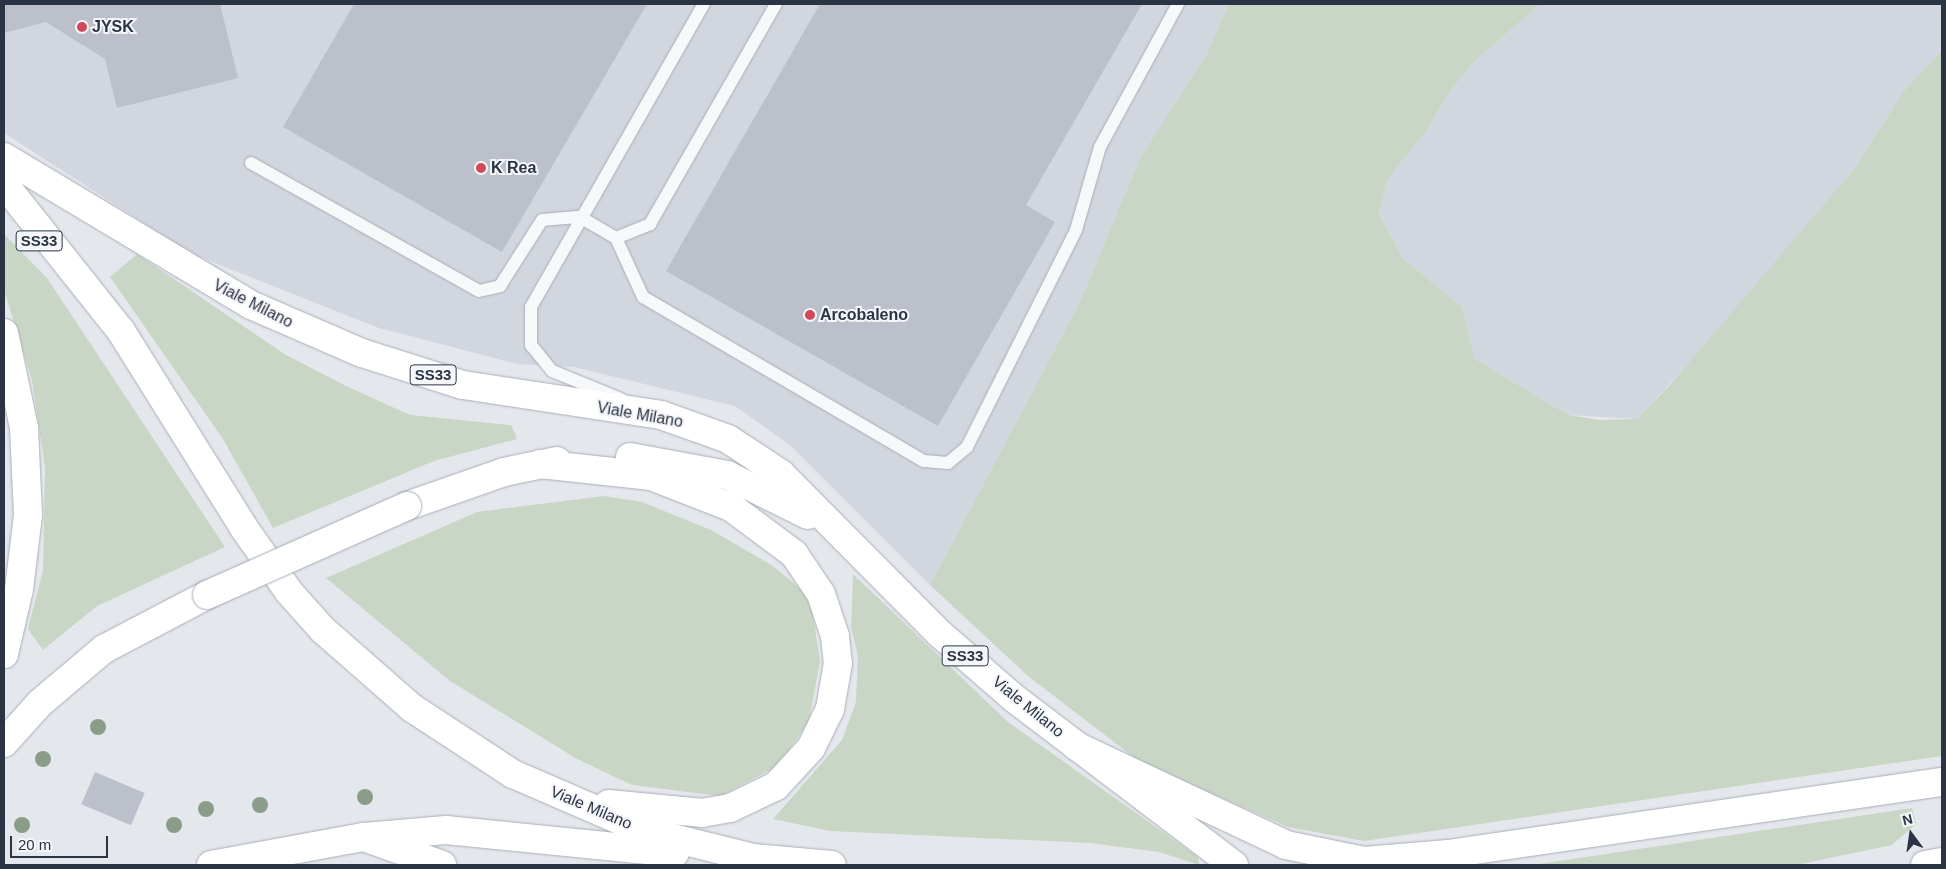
<!DOCTYPE html>
<style>
body{margin:0}
#map{position:relative;width:1946px;height:869px;overflow:hidden;background:#e4e7ec;font-family:Helvetica,sans-serif}
div>[style]{position:absolute}
[style*='--x']{left:calc(var(--x)*1px);top:calc(var(--y)*1px);width:calc(var(--w)*1px);rotate:calc(var(--a)*1deg)}
.built>*{inset:0;background:#d2d6de}
.green>*{inset:0;background:#c9d6c5}
.building>*{inset:0;background:#bbc0ca;transform-origin:0 0}
.roads{filter:drop-shadow(0 0 1px #a9aeb7) drop-shadow(0 0 1px #a9aeb7)}
.lane>*{height:12px;margin:-6px;padding:0 6px;transform-origin:6px;border-radius:6px;background:#f7f8fa}
.primary>*{height:28px;margin:-14px;padding:0 14px;transform-origin:14px;border-radius:14px;background:#fff}
.highway>*{height:28px;margin:-14px;padding:0 14px;transform-origin:14px;border-radius:14px;background:#fff}
.bridges{filter:drop-shadow(0 0 1px #a3abb8) drop-shadow(0 0 1px #a3abb8)}
.primary-bridge>*{height:28px;margin:-14px;padding:0 14px;transform-origin:14px;border-radius:14px;background:#fff}
.trees>*{width:16px;height:16px;margin:-8px;border-radius:50%;background:#899d89}
.dots>*{width:14px;height:14px;translate:-50% -50%;box-sizing:border-box;border:2px solid #f4f6f9;border-radius:50%}
span{translate:-50% -50%;white-space:nowrap;text-align:center;line-height:1.15;-webkit-text-stroke:4px #f4f6f9;paint-order:stroke}
.shield-label span{padding:1px 4px;background:#f4f6f9;border:1px solid;border-radius:4px;-webkit-text-stroke-width:0}
.shield-label{font-size:15px;color:#2b3445;font-weight:700}
.poi-label{font-size:16px;color:#2b3445;font-weight:700}
.left{translate:0 -50%;text-align:left}
.street-label{font-size:16px;color:#2b3445}
.frame{position:absolute;inset:0;border:5px solid #2b3445;pointer-events:none}
.north{position:absolute;left:1886px;top:809px;width:50px;height:50px;-webkit-text-stroke:4px #f4f6f9;paint-order:stroke;rotate:346deg;font-size:14px;font-weight:700;line-height:20px;text-align:center;color:#2b3445}
.north::after{content:'';display:block;margin:auto;width:18px;height:22px;background:#2b3445;clip-path:polygon(50% 0,100% 100%,50% 72%,0 100%)}
.scale{position:absolute;left:10px;top:836px;width:98px;height:22px;box-sizing:border-box;border:2px solid #2b3445;border-top:0;padding-left:6px;font-size:15px;line-height:18px;white-space:nowrap;color:#2b3445;-webkit-text-stroke:4px #f4f6f9;paint-order:stroke}
</style>
<div id="map">
<div class="built">
<div style="clip-path:polygon(4px 4px,1229px 4px,1206px 55px,1140px 158px,1080px 302px,930px 585px,790px 445px,735px 406px,574px 367px,518px 364px,379px 328px,192px 254px,4px 133px)"></div>
<div style="clip-path:polygon(1540px 4px,1942px 4px,1942px 50px,1902px 93px,1856px 167px,1728px 321px,1637px 419px,1568px 415px,1475px 359px,1462px 307px,1403px 259px,1379px 214px,1388px 179px,1426px 131px,1450px 91px,1476px 60px)"></div>
</div>
<div class="green">
<div style="clip-path:polygon(1229px 4px,1540px 4px,1476px 60px,1450px 91px,1426px 131px,1388px 179px,1379px 214px,1403px 259px,1462px 307px,1475px 359px,1568px 415px,1600px 420px,1637px 419px,1669px 386px,1856px 167px,1902px 93px,1942px 50px,1942px 756px,1364px 841px,1288px 827px,1140px 762px,1028px 676px,930px 585px,1080px 302px,1140px 158px,1206px 55px)"></div>
<div style="clip-path:polygon(4px 234px,47px 278px,225px 547px,97px 606px,43px 650px,28px 629px,43px 570px,45px 467px,32px 380px,4px 290px)"></div>
<div style="clip-path:polygon(137px 254px,286px 355px,346px 386px,410px 415px,511px 425px,517px 439px,434px 461px,273px 528px,223px 439px,110px 277px)"></div>
<div style="clip-path:polygon(604px 496px,642px 502px,711px 530px,773px 566px,810px 597px,820px 661px,809px 721px,778px 766px,720px 796px,632px 785px,577px 759px,450px 681px,326px 578px,477px 512px)"></div>
<div style="clip-path:polygon(853px 574px,1008px 722px,1198px 857px,1199px 865px,1159px 852px,1090px 843px,830px 831px,773px 819px,842px 740px,856px 702px,858px 656px,851px 627px)"></div>
<div style="clip-path:polygon(1912px 808px,1916px 824px,1892px 845px,1796px 865px,1533px 865px)"></div>
</div>
<div class="building">
<div style="clip-path:polygon(4px 4px,220px 4px,238px 78px,117px 108px,105px 59px,46px 22px,4px 33px)"></div>
<div style="clip-path:polygon(354px 4px,647px 4px,502px 252px,283px 127px)"></div>
<div style="clip-path:polygon(820px 4px,1142px 4px,1026px 205px,1055px 222px,938px 426px,666px 271px)"></div>
<div style="left:95px;top:772px;width:54px;height:35px;rotate:23deg"></div>
</div>
<div class="roads">
<div class="lane">
<div style="--x:251;--y:163;--w:261;--a:29.3"></div>
<div style="--x:479;--y:291;--w:22;--a:-13"></div>
<div style="--x:500;--y:286;--w:78;--a:-57.5"></div>
<div style="--x:542;--y:220;--w:38;--a:-5"></div>
<div style="--x:580;--y:217;--w:42;--a:30.3"></div>
<div style="--x:616;--y:238;--w:37;--a:-22"></div>
<div style="--x:650;--y:224;--w:254;--a:-60.2"></div>
<div style="--x:616;--y:238;--w:65;--a:65.4"></div>
<div style="--x:643;--y:297;--w:325;--a:30.3"></div>
<div style="--x:924;--y:461;--w:24;--a:5"></div>
<div style="--x:948;--y:463;--w:25;--a:-40"></div>
<div style="--x:967;--y:447;--w:243;--a:-63.3"></div>
<div style="--x:1076;--y:230;--w:86;--a:-73.9"></div>
<div style="--x:1100;--y:147;--w:163;--a:-61.4"></div>
<div style="--x:621;--y:399;--w:74;--a:-157.9"></div>
<div style="--x:552;--y:371;--w:33;--a:-129"></div>
<div style="--x:531;--y:345;--w:38;--a:-90"></div>
<div style="--x:531;--y:307;--w:349;--a:-60.3"></div>
</div>
<div class="primary">
<div style="--x:4;--y:157;--w:288;--a:30.9"></div>
<div style="--x:251;--y:305;--w:121;--a:23.4"></div>
<div style="--x:362;--y:353;--w:106;--a:17.6"></div>
<div style="--x:463;--y:385;--w:200;--a:8.6"></div>
<div style="--x:661;--y:415;--w:71;--a:19.7"></div>
<div style="--x:728;--y:439;--w:64;--a:33.4"></div>
<div style="--x:781;--y:474;--w:226;--a:45.2"></div>
<div style="--x:940;--y:634;--w:99;--a:40.9"></div>
<div style="--x:1015;--y:699;--w:275;--a:37.2"></div>
<div style="--x:4;--y:184;--w:188;--a:51.5"></div>
<div style="--x:121;--y:331;--w:232;--a:58"></div>
<div style="--x:244;--y:528;--w:78;--a:54.9"></div>
<div style="--x:289;--y:592;--w:51;--a:48.2"></div>
<div style="--x:323;--y:630;--w:118;--a:41.2"></div>
<div style="--x:412;--y:708;--w:121;--a:33.2"></div>
<div style="--x:513;--y:774;--w:144;--a:23.4"></div>
<div style="--x:645;--y:831;--w:111;--a:14"></div>
<div style="--x:753;--y:858;--w:79;--a:5.1"></div>
<div style="--x:630;--y:457;--w:99;--a:10.5"></div>
<div style="--x:727;--y:475;--w:90;--a:26.3"></div>
<div style="--x:540;--y:464;--w:112;--a:6.2"></div>
<div style="--x:651;--y:476;--w:86;--a:21.2"></div>
<div style="--x:731;--y:507;--w:79;--a:36.7"></div>
<div style="--x:794;--y:554;--w:48;--a:56"></div>
<div style="--x:821;--y:594;--w:44;--a:71.6"></div>
<div style="--x:835;--y:636;--w:27;--a:84"></div>
<div style="--x:838;--y:663;--w:47;--a:99.9"></div>
<div style="--x:830;--y:709;--w:43;--a:116"></div>
<div style="--x:811;--y:748;--w:52;--a:132.6"></div>
<div style="--x:776;--y:786;--w:51;--a:154.4"></div>
<div style="--x:730;--y:808;--w:27;--a:170"></div>
<div style="--x:703;--y:813;--w:95;--a:-174.6"></div>
<div style="--x:407;--y:506;--w:103;--a:-19.3"></div>
<div style="--x:504;--y:472;--w:54;--a:-11.7"></div>
<div style="--x:4;--y:743;--w:54;--a:-48"></div>
<div style="--x:40;--y:703;--w:84;--a:-40.2"></div>
<div style="--x:104;--y:649;--w:116;--a:-27.7"></div>
<div style="--x:211;--y:865;--w:156;--a:-10.4"></div>
<div style="--x:364;--y:837;--w:82;--a:-4.9"></div>
<div style="--x:446;--y:830;--w:230;--a:5.7"></div>
</div>
<div class="highway">
<div style="--x:4;--y:333;--w:97;--a:78.1"></div>
<div style="--x:24;--y:428;--w:87;--a:87.4"></div>
<div style="--x:28;--y:515;--w:75;--a:96.9"></div>
<div style="--x:19;--y:589;--w:67;--a:103"></div>
<div style="--x:1076;--y:746;--w:232;--a:25.2"></div>
<div style="--x:1286;--y:845;--w:80;--a:11.6"></div>
<div style="--x:1364;--y:861;--w:84;--a:-4.8"></div>
<div style="--x:1448;--y:854;--w:499;--a:-8.3"></div>
<div style="--x:364;--y:837;--w:83;--a:19.7"></div>
<div style="--x:1925;--y:865;--w:17;--a:-10"></div>
</div>
</div>
<div class="bridges">
<div class="primary-bridge">
<div style="--x:207;--y:595;--w:219;--a:-24"></div>
</div>
</div>
<div class="trees">
<div style="left:98px;top:727px"></div>
<div style="left:43px;top:759px"></div>
<div style="left:365px;top:797px"></div>
<div style="left:260px;top:805px"></div>
<div style="left:206px;top:809px"></div>
<div style="left:22px;top:825px"></div>
<div style="left:174px;top:825px"></div>
</div>
<div class="dots">
<div style="left:82px;top:27px;background:#d1495b"></div>
<div style="left:481px;top:168px;background:#d1495b"></div>
<div style="left:810px;top:315px;background:#d1495b"></div>
</div>
<div class="shield-label">
<span style="left:39px;top:241px">SS33</span>
<span style="left:433px;top:375px">SS33</span>
<span style="left:965px;top:656px">SS33</span>
</div>
<div class="poi-label">
<span class="left" style="left:92px;top:27px">JYSK</span>
<span class="left" style="left:491px;top:168px">K Rea</span>
<span class="left" style="left:820px;top:315px">Arcobaleno</span>
</div>
<div class="street-label">
<span style="left:253px;top:304px;rotate:27deg">Viale Milano</span>
<span style="left:640px;top:415px;rotate:10deg">Viale Milano</span>
<span style="left:1028px;top:707px;rotate:39deg">Viale Milano</span>
<span style="left:591px;top:808px;rotate:23deg">Viale Milano</span>
</div>
<div class="frame"></div>
<div class="north">N</div>
<div class="scale">20 m</div>
</div>
